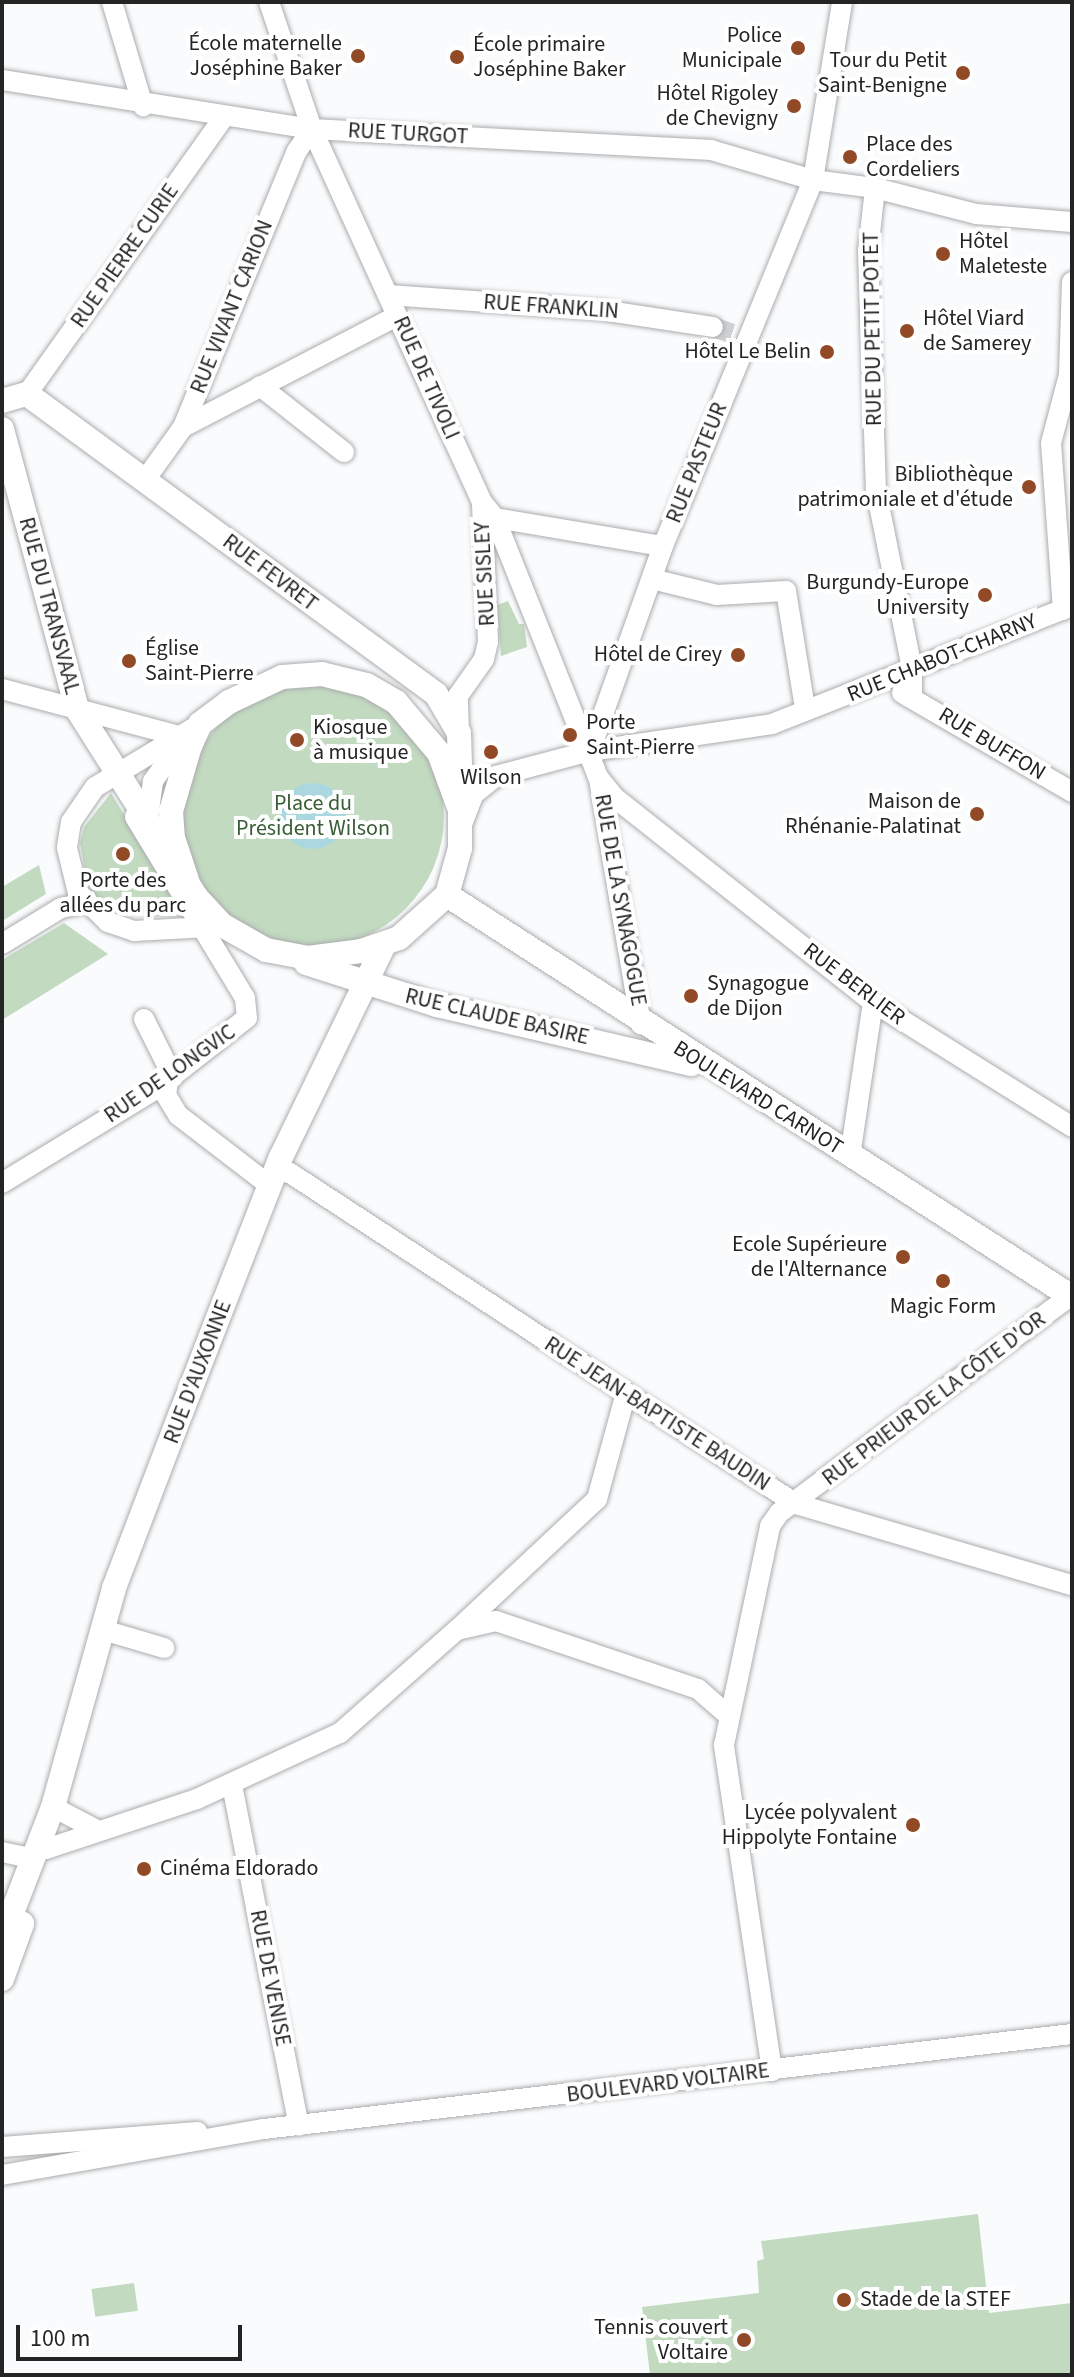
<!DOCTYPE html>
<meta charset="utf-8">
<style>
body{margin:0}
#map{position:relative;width:1074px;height:2377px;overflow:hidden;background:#f9fbfc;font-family:"Source Sans 3",sans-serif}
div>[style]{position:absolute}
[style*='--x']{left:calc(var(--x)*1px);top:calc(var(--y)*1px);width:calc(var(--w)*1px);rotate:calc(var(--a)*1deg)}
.green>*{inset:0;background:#c2dac0;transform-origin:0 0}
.round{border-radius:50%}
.water>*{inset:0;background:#abd8e0}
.minor-tunnel>*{height:20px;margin-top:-10px;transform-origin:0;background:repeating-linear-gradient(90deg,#ced0d1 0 20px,transparent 0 30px)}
.roads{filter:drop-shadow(0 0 2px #abacae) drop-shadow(0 0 2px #abacae)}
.minor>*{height:20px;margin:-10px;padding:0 10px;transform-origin:10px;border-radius:10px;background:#fff}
.major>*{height:24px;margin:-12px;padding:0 12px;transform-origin:12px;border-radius:12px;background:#fff}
.dots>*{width:22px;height:22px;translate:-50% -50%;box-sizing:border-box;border:4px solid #fff;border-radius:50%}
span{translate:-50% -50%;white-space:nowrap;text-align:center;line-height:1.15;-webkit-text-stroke:8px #fff;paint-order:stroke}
.poi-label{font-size:22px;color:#242425}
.right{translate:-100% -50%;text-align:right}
.left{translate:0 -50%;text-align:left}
.street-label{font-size:22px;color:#242425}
.park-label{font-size:22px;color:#375d34}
.frame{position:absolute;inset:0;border:4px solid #242425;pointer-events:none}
.scale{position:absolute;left:16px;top:2325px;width:226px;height:36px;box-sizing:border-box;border:4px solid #242425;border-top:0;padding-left:10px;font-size:24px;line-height:28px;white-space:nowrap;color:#242425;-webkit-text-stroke:6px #fff;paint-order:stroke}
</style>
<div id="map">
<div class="green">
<div style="clip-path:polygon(508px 601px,519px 624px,524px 624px,527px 647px,501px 656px,497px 605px)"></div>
<div class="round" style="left:182px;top:685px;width:262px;height:262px"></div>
<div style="clip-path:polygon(111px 793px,182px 911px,182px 917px,125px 916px,110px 910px,88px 888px,80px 843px,84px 827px)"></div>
<div style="clip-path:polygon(39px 865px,46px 894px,2px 921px,2px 887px)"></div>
<div style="clip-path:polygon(64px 923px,108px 954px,2px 1020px,2px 960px)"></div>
<div style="clip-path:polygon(978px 2214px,989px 2313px,1072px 2303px,1072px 2375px,650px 2375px,642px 2307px,759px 2293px,757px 2261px,764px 2259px,761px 2241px)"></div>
<div style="left:134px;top:2283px;width:28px;height:43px;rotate:82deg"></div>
</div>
<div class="water">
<div class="round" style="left:280px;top:783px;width:66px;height:66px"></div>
</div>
<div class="minor-tunnel">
<div style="--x:713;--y:327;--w:21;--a:19"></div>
</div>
<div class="roads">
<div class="minor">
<div style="--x:112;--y:2;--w:109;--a:73.4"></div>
<div style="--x:269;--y:2;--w:134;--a:71.3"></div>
<div style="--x:312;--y:129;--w:410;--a:65.5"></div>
<div style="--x:482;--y:502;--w:21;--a:51"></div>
<div style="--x:495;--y:518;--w:279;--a:68.3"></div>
<div style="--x:598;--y:777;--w:26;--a:51"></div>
<div style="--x:614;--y:797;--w:330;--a:38.4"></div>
<div style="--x:873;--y:1002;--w:235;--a:32.1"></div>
<div style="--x:2;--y:80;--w:314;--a:9"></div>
<div style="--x:312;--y:129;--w:400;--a:3"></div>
<div style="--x:711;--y:150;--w:106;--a:16.4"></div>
<div style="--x:813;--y:180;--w:63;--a:7.4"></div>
<div style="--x:875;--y:188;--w:104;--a:14.4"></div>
<div style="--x:976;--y:214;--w:96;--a:4.8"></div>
<div style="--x:875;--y:188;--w:63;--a:96.3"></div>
<div style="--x:868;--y:251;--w:239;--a:88.1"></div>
<div style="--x:876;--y:490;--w:183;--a:78.6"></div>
<div style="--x:912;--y:669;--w:26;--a:90"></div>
<div style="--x:388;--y:295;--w:214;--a:4"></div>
<div style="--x:601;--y:310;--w:113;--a:8.6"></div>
<div style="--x:260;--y:386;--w:107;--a:38.2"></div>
<div style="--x:27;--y:394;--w:339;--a:-54.6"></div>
<div style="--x:183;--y:427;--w:241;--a:-27.4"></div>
<div style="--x:145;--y:480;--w:65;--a:-54.4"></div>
<div style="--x:183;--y:427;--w:299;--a:-67.6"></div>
<div style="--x:297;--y:151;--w:27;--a:-56"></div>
<div style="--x:495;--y:518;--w:170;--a:9.5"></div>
<div style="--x:652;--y:579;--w:67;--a:13.8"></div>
<div style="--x:717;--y:595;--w:69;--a:-3.3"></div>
<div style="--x:786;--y:591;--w:112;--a:80.8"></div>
<div style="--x:1063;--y:610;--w:167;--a:-94.1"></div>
<div style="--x:1051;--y:443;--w:70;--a:-75.2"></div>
<div style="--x:1069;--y:375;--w:93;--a:-88.2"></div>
<div style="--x:2;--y:689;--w:179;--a:14.9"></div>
<div style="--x:902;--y:693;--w:197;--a:30.2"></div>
<div style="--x:200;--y:724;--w:122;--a:149"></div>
<div style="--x:95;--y:787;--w:42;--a:124.4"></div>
<div style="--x:71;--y:822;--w:26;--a:99"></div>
<div style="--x:67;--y:848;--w:46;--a:76.3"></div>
<div style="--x:78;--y:893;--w:42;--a:44"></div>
<div style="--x:108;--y:922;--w:28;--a:19"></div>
<div style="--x:134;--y:931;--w:75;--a:-3.1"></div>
<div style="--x:459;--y:732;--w:36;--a:-92"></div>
<div style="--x:458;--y:696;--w:45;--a:-54.9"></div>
<div style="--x:484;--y:659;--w:17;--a:-77"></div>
<div style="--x:488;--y:642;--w:140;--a:-92.5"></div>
<div style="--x:590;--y:751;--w:218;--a:-70.4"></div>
<div style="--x:663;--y:546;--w:396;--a:-67.7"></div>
<div style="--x:813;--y:180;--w:180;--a:-80.7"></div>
<div style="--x:599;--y:779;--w:249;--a:80.3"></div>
<div style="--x:463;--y:822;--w:30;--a:-69"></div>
<div style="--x:474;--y:794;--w:28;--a:-39"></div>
<div style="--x:496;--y:776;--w:97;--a:-14.9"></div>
<div style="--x:590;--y:751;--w:184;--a:-8.4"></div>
<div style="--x:772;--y:724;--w:322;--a:-21.5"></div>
<div style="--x:147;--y:826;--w:45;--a:-82.4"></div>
<div style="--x:153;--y:781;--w:58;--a:-54.1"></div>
<div style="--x:2;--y:944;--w:69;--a:-31.4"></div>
<div style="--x:61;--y:908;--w:24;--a:-12"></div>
<div style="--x:144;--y:1019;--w:65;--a:63.4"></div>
<div style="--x:168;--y:1081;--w:14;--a:98"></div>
<div style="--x:166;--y:1095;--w:23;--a:59"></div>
<div style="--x:178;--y:1115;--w:115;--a:37.6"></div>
<div style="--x:850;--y:1156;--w:156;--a:-81.5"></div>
<div style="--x:276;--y:1171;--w:14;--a:8"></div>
<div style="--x:290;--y:1173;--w:605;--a:33.19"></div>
<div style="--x:796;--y:1504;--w:288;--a:16.4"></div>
<div style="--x:2;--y:1183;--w:180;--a:-31.4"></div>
<div style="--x:156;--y:1089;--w:115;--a:-38"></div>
<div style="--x:247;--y:1018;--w:20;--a:-96"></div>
<div style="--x:245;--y:998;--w:212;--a:-121.3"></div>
<div style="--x:103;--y:1630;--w:64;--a:16.4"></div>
<div style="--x:457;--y:1630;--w:192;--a:-43.1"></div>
<div style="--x:597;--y:1499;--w:110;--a:-74.7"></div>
<div style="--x:232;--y:1785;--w:347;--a:78.9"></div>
<div style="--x:53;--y:1807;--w:47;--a:27.6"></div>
<div style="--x:46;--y:1849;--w:159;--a:-18.3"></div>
<div style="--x:197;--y:1799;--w:157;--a:-24.8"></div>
<div style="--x:340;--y:1733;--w:156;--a:-41.4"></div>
<div style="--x:457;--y:1630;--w:40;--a:-13"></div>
<div style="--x:496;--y:1621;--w:213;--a:18.6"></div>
<div style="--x:698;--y:1689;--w:38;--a:41"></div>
<div style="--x:2;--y:1852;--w:29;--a:12"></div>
<div style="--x:772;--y:2071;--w:330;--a:-98.4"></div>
<div style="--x:724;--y:1745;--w:224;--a:-78.1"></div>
<div style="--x:770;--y:1526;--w:16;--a:-55"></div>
<div style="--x:779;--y:1513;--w:365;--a:-36.7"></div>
<div style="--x:2;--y:2147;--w:196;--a:-4.4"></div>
<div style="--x:2;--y:2175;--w:266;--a:-10"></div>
<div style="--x:264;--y:2129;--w:814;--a:-6.71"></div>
</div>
<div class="major">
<div style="--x:2;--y:401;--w:26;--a:-16"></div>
<div style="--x:27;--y:394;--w:507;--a:36.26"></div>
<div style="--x:436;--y:694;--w:45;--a:59.5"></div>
<div style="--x:459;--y:733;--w:62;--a:88.2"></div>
<div style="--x:2;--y:429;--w:290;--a:75"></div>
<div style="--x:77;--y:709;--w:224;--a:57.6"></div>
<div style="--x:197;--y:898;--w:37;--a:47"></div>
<div style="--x:222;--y:925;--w:51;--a:29.6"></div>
<div style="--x:266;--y:950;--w:43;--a:10.8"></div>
<div style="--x:308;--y:958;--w:53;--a:-7.5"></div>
<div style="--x:361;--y:951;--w:40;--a:-18.9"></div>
<div style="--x:399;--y:938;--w:64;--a:-41.9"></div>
<div style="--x:447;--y:895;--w:49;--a:-74.5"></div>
<div style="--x:460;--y:848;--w:38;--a:-90"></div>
<div style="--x:460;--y:810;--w:61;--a:-110.2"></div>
<div style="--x:439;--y:753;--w:67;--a:-130.1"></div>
<div style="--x:396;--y:702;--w:34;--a:-150"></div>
<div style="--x:366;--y:685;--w:45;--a:-166"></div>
<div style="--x:322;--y:674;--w:40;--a:175.7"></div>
<div style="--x:282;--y:677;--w:59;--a:154.7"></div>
<div style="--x:229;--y:702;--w:36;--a:143"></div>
<div style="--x:200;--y:724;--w:24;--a:114"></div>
<div style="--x:190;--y:746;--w:68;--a:106.3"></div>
<div style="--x:171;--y:811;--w:27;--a:86"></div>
<div style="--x:173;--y:838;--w:44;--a:71.6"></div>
<div style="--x:447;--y:895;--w:743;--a:32.75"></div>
<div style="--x:306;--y:963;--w:138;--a:17.8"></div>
<div style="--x:437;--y:1005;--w:261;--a:13.1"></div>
<div style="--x:2;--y:1939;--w:142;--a:-68.9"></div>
<div style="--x:53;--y:1807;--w:227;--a:-74.4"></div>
<div style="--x:114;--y:1588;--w:187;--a:-69.1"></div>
<div style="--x:181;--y:1413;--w:275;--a:-68.7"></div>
<div style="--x:281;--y:1157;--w:236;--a:-64.1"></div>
<div style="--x:2;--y:1979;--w:59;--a:-70"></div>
</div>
</div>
<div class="dots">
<div style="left:798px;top:48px;background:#914a25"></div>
<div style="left:358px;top:56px;background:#914a25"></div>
<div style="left:457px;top:57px;background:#914a25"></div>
<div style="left:963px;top:73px;background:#914a25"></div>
<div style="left:794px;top:106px;background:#914a25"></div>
<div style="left:850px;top:157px;background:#914a25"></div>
<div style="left:943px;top:254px;background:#914a25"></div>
<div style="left:907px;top:331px;background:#914a25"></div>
<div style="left:827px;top:352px;background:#914a25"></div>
<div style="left:1029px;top:487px;background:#914a25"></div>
<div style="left:985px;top:595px;background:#914a25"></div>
<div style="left:738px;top:655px;background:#914a25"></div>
<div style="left:129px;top:661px;background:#914a25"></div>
<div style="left:570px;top:735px;background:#914a25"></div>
<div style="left:297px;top:740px;background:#914a25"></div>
<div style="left:491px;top:752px;background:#914a25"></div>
<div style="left:977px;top:814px;background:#914a25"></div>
<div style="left:123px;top:854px;background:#914a25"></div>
<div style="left:691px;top:996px;background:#914a25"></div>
<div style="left:903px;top:1257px;background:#914a25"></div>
<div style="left:943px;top:1281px;background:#914a25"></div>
<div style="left:913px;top:1825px;background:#914a25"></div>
<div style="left:144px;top:1869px;background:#914a25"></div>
<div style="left:844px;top:2300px;background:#914a25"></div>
<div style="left:744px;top:2340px;background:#914a25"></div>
</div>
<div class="poi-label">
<span class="right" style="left:782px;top:48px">Police<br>Municipale</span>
<span class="right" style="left:342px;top:56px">École maternelle<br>Joséphine Baker</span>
<span class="left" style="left:473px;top:57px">École primaire<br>Joséphine Baker</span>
<span class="right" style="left:947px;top:73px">Tour du Petit<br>Saint-Benigne</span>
<span class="right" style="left:778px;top:106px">Hôtel Rigoley<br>de Chevigny</span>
<span class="left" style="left:866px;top:157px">Place des<br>Cordeliers</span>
<span class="left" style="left:959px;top:254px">Hôtel<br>Maleteste</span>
<span class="left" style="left:923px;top:331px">Hôtel Viard<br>de Samerey</span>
<span class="right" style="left:811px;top:352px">Hôtel Le Belin</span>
<span class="right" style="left:1013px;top:487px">Bibliothèque<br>patrimoniale et d'étude</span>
<span class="right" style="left:969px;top:595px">Burgundy-Europe<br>University</span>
<span class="left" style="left:145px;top:661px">Église<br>Saint-Pierre</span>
<span class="right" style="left:722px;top:655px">Hôtel de Cirey</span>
<span class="left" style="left:586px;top:735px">Porte<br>Saint-Pierre</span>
<span class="left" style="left:313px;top:740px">Kiosque<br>à musique</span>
<span style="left:491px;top:778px">Wilson</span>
<span class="right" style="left:961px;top:814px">Maison de<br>Rhénanie-Palatinat</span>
<span style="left:123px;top:893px">Porte des<br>allées du parc</span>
<span class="left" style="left:707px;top:996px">Synagogue<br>de Dijon</span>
<span class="right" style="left:887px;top:1257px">Ecole Supérieure<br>de l'Alternance</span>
<span style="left:943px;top:1307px">Magic Form</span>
<span class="right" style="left:897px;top:1825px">Lycée polyvalent<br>Hippolyte Fontaine</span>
<span class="left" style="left:160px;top:1869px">Cinéma Eldorado</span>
<span class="left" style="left:860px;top:2300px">Stade de la STEF</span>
<span class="right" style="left:728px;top:2340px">Tennis couvert<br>Voltaire</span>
</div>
<div class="street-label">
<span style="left:408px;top:134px;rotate:3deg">RUE TURGOT</span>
<span style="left:125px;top:256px;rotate:-55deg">RUE PIERRE CURIE</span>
<span style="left:232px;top:307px;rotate:-68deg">RUE VIVANT CARION</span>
<span style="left:551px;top:307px;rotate:4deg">RUE FRANKLIN</span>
<span style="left:873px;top:329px;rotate:-91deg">RUE DU PETIT POTET</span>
<span style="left:426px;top:378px;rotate:66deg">RUE DE TIVOLI</span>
<span style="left:697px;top:463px;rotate:-68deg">RUE PASTEUR</span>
<span style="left:270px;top:573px;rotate:37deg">RUE FEVRET</span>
<span style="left:485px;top:574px;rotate:-93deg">RUE SISLEY</span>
<span style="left:49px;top:606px;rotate:75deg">RUE DU TRANSVAAL</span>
<span style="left:942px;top:658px;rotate:-22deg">RUE CHABOT-CHARNY</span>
<span style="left:992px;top:744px;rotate:31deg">RUE BUFFON</span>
<span style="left:620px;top:900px;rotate:80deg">RUE DE LA SYNAGOGUE</span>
<span style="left:854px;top:984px;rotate:37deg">RUE BERLIER</span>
<span style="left:497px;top:1017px;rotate:13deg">RUE CLAUDE BASIRE</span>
<span style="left:170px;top:1074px;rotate:-35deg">RUE DE LONGVIC</span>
<span style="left:758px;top:1098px;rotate:32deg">BOULEVARD CARNOT</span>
<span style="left:198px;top:1372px;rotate:-69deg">RUE D'AUXONNE</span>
<span style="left:934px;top:1399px;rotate:-37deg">RUE PRIEUR DE LA CÔTE D'OR</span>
<span style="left:657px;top:1414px;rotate:33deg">RUE JEAN-BAPTISTE BAUDIN</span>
<span style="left:270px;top:1978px;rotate:79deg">RUE DE VENISE</span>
<span style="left:668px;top:2083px;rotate:-7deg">BOULEVARD VOLTAIRE</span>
</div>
<div class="park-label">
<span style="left:313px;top:816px">Place du<br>Président Wilson</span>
</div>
<div class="frame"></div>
<div class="scale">100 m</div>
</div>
